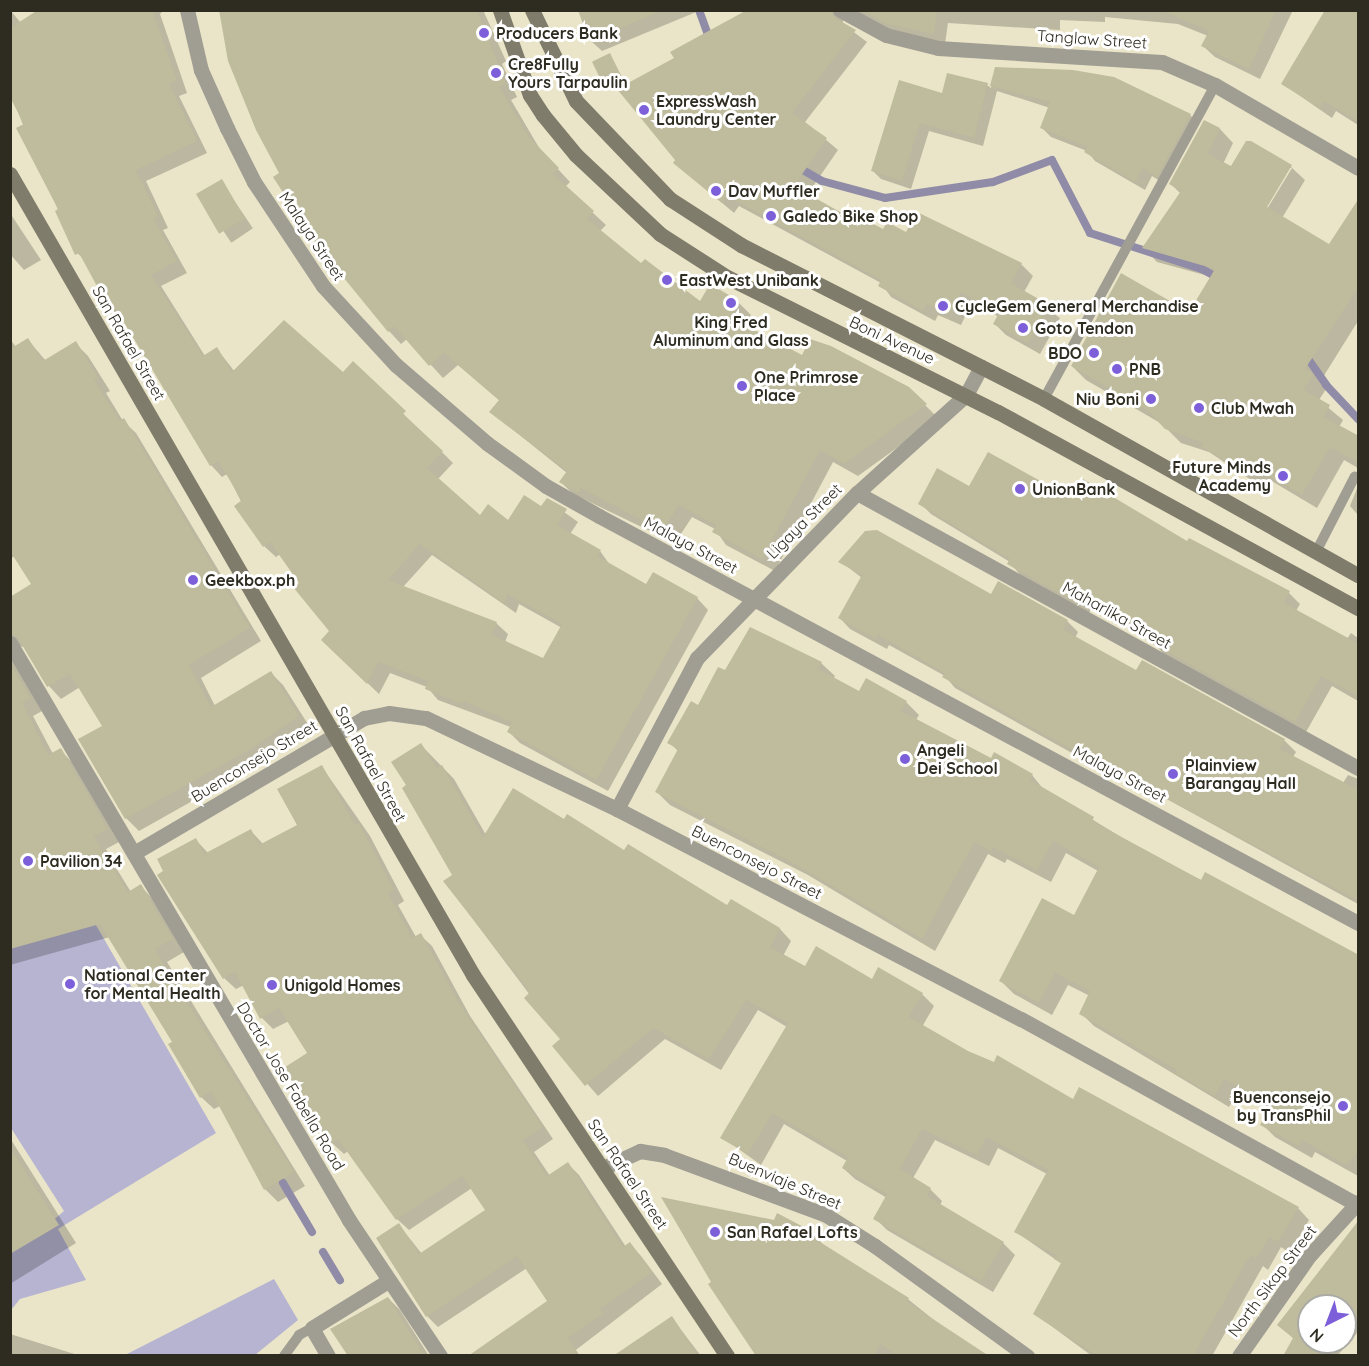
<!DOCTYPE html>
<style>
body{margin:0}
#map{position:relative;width:1369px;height:1366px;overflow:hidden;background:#eae5c8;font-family:Quicksand,sans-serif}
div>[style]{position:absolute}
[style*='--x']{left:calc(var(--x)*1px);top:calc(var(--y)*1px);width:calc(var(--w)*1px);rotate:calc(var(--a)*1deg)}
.green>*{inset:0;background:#b7b4d1}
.shadow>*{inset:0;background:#0003;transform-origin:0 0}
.stream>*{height:8px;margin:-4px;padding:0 4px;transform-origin:4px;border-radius:4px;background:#908ca8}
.building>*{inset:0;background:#bfbb9d;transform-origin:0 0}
.lane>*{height:10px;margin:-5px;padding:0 5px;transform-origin:5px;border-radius:5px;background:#a09e92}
.street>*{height:15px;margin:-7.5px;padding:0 7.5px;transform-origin:7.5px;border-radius:7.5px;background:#a09e92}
.secondary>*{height:15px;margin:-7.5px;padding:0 7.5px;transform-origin:7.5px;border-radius:7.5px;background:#7f7c6b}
.dots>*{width:16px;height:16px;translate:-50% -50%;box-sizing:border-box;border:3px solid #fff;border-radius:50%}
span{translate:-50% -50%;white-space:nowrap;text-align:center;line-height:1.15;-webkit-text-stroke:6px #fff;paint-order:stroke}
.poi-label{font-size:16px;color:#2e2c21;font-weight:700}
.left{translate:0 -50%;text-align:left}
.right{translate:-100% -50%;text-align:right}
.street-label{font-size:16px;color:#2e2c21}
.frame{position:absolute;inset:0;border:12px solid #2e2c21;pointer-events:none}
.north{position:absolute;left:1297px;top:1294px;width:60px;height:60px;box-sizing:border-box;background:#fff;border:2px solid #ababa6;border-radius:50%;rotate:222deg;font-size:16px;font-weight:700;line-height:24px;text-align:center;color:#2e2c21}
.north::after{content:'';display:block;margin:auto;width:21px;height:27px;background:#7d5fda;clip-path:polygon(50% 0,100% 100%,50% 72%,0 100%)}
</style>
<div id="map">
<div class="green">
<div style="clip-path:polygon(44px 835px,216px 1133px,58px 1229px,86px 1280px,20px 1299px,11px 1310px,11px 1247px,44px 1228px,64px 1211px,11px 1128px,11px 949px)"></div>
<div style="clip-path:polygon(274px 1279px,298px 1320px,255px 1355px,125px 1355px)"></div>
</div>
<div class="shadow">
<div style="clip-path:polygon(evenodd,10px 10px,21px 23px,41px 10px,164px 10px,160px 14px,187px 93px,179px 96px,207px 153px,146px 181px,168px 228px,163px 230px,187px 273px,161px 286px,205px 356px,217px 349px,235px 372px,343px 374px,353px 364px,453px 463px,438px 479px,480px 517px,509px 522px,541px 508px,547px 500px,578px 522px,570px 534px,600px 551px,610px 565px,646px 586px,697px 598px,708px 610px,608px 791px,520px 743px,509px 732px,511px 727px,438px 700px,427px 687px,390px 673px,379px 694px,334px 651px,331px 631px,301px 583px,280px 554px,276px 557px,264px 546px,227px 474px,222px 477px,211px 465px,125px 321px,112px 311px,86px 261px,75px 251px,10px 93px,10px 10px,432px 555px,516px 613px,519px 604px,562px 628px,544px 659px,505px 642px,508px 634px,496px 623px,403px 587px,432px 555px)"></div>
<div style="clip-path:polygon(221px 10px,483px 10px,506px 61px,502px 64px,517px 97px,511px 100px,541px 151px,570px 182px,565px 187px,606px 225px,600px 231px,642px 265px,701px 303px,738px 302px,751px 315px,744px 327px,803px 358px,908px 388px,938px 418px,858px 476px,833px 462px,775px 571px,726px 545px,715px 529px,692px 517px,675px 543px,573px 494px,561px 482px,567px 473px,491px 412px,500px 401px,458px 365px,443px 378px,407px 339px,401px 344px,389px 331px,281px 173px)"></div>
<div style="clip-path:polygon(580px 10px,701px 10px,602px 51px,590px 40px)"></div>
<div style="clip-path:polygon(820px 10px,1293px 10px,1260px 79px,1215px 57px,1203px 46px,1208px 36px,1178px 24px,1105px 17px,1105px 22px,1060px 20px,1060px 30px,948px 23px,945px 44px,843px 16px,843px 24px,867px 42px,805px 122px,838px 150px,807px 195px,856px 223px,884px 231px,907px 234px,918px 214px,1021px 264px,1033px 276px,1024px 292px,1060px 318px,1040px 354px,1006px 335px,995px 324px,999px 317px,972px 302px,961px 325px,938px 315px,935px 321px,891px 297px,881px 283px,739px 206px,734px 213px,675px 163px)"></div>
<div style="clip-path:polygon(1358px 10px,1358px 125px,1336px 111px,1332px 118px,1283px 84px)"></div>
<div style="clip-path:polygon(610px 55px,624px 81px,608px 88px,604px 84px)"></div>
<div style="clip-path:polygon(996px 68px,1190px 115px,1199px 124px,1166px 185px,1152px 176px,1145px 190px,1095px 161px,1087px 151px,1051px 137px,1042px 128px,1050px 108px,997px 91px,983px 146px,929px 131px,911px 189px,881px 179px,872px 170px,943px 95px,987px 85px,991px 88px)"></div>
<div style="clip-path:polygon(evenodd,1205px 122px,1220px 129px,1233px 143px,1223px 164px,1232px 168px,1291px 167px,1305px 180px,1282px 218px,1330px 246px,1358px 201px,1358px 321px,1320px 382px,1326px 389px,1319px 400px,1343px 420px,1339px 427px,1358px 438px,1358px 468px,1344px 460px,1317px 508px,1270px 480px,1265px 489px,1209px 452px,1181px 443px,1162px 424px,1086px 380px,1072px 366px,1189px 314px,1212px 277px,1157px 262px,1144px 248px,1181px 194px,1171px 184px,1205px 122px,1288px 168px,1292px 168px,1264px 214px,1262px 212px,1288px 168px)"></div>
<div style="left:221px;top:181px;width:57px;height:26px;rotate:56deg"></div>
<div style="clip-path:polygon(10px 213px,41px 260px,24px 270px,10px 254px)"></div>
<div style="clip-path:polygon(10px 339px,16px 347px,28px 340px,46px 361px,75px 343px,88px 356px,110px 391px,106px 393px,123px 421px,136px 433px,261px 641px,201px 678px,215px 706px,271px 673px,283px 685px,311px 729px,262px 762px,139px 831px,126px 818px,104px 727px,80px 687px,61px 699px,49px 686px,24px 647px,18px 646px,42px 711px,33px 716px,53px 754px,60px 750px,73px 763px,119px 842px,106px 849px,113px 863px,131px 892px,140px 886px,153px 899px,184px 952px,167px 962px,305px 1186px,278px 1202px,265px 1189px,220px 1106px,214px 1109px,201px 1097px,175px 1042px,110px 937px,10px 965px,10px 598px,33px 585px,15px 556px,10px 559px)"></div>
<div style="clip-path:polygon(1358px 486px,1358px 515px,1350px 506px)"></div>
<div style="clip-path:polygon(970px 488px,1073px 501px,1188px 543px,1189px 540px,1289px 593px,1300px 604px,1296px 611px,1347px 639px,1351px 633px,1358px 638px,1358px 701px,1332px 686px,1306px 732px,1164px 654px,1153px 643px,1155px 639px,1094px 604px,1089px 613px,1020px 575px,1010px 562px,931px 514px,920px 503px)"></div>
<div style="clip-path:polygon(840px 561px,991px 596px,1067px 621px,1078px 632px,1075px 638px,1137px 673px,1142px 662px,1285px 741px,1296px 752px,1293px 757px,1343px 783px,1348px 775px,1358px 779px,1358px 904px,1101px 763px,1099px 768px,955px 688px,945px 676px,889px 645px,887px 649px,850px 629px,839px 617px,862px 578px)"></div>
<div style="clip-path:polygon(821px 663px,835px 676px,833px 679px,859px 693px,906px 702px,919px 715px,916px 720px,992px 760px,1032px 775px,1044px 790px,1152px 856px,1358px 957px,1358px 1176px,1315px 1152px,1312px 1158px,1275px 1137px,1262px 1124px,1270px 1109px,1238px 1091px,1229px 1107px,1094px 1026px,1081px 1013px,1090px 996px,1068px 985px,1052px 1015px,1014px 994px,1001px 981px,1074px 917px,1098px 871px,1066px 853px,1051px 882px,1007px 859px,1005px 863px,988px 854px,935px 951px,808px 875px,670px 805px,657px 792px,678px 751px,669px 742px,726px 672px)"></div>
<div style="clip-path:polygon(421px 745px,454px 779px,486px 835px,564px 821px,728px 907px,731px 902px,780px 929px,791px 941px,783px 956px,805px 968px,872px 981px,879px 969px,922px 994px,934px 1006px,922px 1027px,967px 1052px,1298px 1208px,1309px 1220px,1290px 1253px,1281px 1247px,1268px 1270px,1263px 1266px,1212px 1356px,1092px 1356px,1035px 1314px,1062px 1264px,1016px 1232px,1047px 1174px,998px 1148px,989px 1166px,935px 1140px,913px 1178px,930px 1189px,942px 1201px,940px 1205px,1003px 1243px,1015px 1255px,993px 1292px,887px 1230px,875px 1218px,887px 1198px,855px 1179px,843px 1168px,847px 1161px,784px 1124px,761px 1165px,722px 1137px,787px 1027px,758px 1010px,721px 1070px,665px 1039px,598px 1096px,554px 1046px,563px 1039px,445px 882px,454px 876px,408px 786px)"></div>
<div style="clip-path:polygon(322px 767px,370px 836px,404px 901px,398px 905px,416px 937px,420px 935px,432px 946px,470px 1016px,553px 1139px,534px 1152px,550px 1176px,568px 1164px,579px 1175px,626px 1247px,630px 1244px,641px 1256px,662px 1284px,568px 1356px,549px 1302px,527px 1268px,438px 1327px,427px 1316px,399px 1225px,422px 1254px,487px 1211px,472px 1188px,409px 1230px,397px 1219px,348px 1151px,344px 1154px,332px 1143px,309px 1054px,289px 1021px,273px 1029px,262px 1018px,244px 985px,236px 989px,224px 978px,159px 875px,196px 840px,208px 853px,250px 830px,263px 844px,299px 826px)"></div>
<div style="clip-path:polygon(10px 1138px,76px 1243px,10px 1284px)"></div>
<div style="clip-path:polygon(evenodd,1358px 1222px,1358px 1332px,1337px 1356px,1285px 1356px,1294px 1339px,1279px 1325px,1358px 1222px,1309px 1306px,1345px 1306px,1345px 1342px,1309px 1342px,1309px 1306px)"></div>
<div style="clip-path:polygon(814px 1234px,826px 1248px,909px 1300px,979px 1356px,758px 1356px,710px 1284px)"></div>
<div style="clip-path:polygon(388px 1298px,400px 1310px,429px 1356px,350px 1356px)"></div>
<div style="clip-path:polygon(672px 1318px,701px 1356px,616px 1356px)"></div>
<div style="clip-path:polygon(10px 1334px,81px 1356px,10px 1356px)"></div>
</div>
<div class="stream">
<div style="--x:699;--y:10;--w:33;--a:70"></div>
<div style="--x:796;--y:166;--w:30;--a:30"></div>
<div style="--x:822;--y:181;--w:65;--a:15.1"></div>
<div style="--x:885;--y:198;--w:109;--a:-8.4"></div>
<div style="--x:993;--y:182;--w:63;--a:-20.4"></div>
<div style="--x:1052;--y:160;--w:82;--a:62.5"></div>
<div style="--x:1090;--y:233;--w:118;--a:17.8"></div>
<div style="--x:1202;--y:269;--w:21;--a:29"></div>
<div style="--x:1304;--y:353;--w:39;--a:55"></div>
<div style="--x:1326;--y:385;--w:47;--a:46.7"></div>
<div style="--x:283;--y:1183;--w:57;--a:59.4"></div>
<div style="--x:323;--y:1252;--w:33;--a:59"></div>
</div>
<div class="building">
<div style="clip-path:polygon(evenodd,38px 10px,152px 10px,177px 81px,169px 84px,197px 141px,136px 170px,158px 216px,153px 218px,177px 261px,151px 275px,203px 356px,217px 347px,232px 372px,284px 320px,343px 372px,353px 361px,406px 411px,403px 414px,443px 451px,427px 468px,480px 515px,488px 504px,508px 520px,524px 495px,541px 506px,547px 498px,567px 509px,557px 525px,601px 550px,597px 556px,646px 584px,653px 572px,698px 597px,596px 780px,507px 732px,512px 722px,464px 701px,463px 704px,425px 689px,428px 681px,378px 662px,367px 684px,321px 640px,329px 631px,293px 587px,299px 583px,270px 542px,263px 547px,234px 506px,242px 500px,218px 461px,210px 466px,116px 309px,111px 312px,79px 253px,75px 255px,55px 211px,58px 209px,16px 128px,24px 124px,10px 97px,10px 28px,38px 10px,420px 544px,504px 603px,507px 594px,562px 624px,543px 658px,492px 635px,497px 622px,388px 580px,420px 544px)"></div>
<div style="clip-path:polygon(219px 10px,477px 10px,506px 84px,499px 87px,529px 137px,559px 168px,553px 174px,594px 211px,587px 219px,641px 263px,645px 259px,700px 301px,710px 284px,739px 301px,730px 317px,802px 355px,810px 339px,831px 346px,909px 387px,927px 404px,844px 464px,820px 450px,762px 559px,712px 532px,716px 525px,679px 505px,662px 531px,581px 488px,578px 493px,559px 482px,567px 471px,489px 412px,499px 400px,444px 353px,429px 366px,394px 326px,388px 332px,317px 245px,273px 177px,279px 173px,256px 130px,228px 61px)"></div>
<div style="clip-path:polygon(578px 10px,661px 10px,661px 11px,589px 41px)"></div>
<div style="clip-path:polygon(747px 10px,830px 10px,835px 18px,856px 30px,794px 110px,793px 114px,827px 138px,794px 186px,856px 221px,858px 216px,883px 229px,887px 222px,906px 232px,917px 212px,1022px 263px,1011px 283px,1049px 305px,1028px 343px,993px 324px,999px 313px,961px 292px,949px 315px,927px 304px,923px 311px,878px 286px,881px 280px,727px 196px,722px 203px,673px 163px,675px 160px,617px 89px,674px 58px,670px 52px)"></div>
<div style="clip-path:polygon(861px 10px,937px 10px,934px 34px,886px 24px)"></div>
<div style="clip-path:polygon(1161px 10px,1276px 10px,1249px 69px,1201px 46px,1209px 31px)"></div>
<div style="clip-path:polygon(1325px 10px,1359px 10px,1359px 122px,1324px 101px,1320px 108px,1281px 84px)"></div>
<div style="left:610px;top:53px;width:25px;height:20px;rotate:64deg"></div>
<div style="clip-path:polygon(995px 67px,1073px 70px,1114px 77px,1191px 114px,1157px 177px,1143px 168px,1135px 182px,1084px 152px,1088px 147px,1040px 128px,1050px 102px,990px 86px)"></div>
<div style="clip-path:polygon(947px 73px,988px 83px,974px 138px,920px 123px,902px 181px,871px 171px,899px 80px,942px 93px)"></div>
<div style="clip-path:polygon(1204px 120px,1220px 128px,1208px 154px,1231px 166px,1246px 141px,1251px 141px,1292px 165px,1267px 207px,1329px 244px,1359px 198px,1359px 286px,1305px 369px,1313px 374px,1304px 390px,1330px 405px,1324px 417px,1359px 436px,1359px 463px,1330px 447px,1302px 495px,1256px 468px,1251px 476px,1201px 447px,1204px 443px,1165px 429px,1148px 411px,1071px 366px,1121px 273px,1189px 312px,1215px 269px,1142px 248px,1181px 191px,1169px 184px)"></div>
<div style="left:222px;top:179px;width:46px;height:30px;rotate:60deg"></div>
<div style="clip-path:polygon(28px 338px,43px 361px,76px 341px,98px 378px,94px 380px,120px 421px,124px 418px,250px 628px,189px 665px,211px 707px,271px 671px,299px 716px,249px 750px,125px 819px,78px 739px,102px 726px,70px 674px,47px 687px,18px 638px,10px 633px,10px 597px,31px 584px,10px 551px,10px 349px)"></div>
<div style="clip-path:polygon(988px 452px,1073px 499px,1083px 479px,1187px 541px,1189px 538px,1290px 591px,1284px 603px,1359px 644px,1359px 697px,1321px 676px,1295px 722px,1151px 643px,1156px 635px,1082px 594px,1077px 603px,1007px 564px,1010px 559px,918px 504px,937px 468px,969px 486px)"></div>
<div style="clip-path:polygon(877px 530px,991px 594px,998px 581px,1068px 620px,1063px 629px,1080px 639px,1136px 670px,1142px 660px,1285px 739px,1280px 749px,1359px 790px,1359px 901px,1182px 807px,1090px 753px,1087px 758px,942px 677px,945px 673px,878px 635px,876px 639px,838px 618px,862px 575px,838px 562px,865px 531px)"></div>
<div style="clip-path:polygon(750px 627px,822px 662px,818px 669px,859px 691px,866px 678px,907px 701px,901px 711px,991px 758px,994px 752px,1033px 774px,1030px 780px,1094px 817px,1092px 821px,1201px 880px,1205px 872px,1359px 955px,1359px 1151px,1346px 1165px,1302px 1140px,1299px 1146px,1260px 1125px,1271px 1105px,1224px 1079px,1215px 1096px,1175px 1073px,1177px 1070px,1079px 1014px,1090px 991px,1055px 973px,1039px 1003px,999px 981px,1042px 898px,1074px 915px,1099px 867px,1053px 841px,1037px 870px,993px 847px,991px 851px,974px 842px,922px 939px,793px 863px,655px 792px,678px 749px,667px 743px,691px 701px,698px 705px,718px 667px,725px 670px)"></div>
<div style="clip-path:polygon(10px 663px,31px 698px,22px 703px,48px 755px,61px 748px,108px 829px,94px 836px,101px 849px,128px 892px,141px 884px,173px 939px,155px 949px,169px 974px,294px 1172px,264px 1190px,211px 1091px,200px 1098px,168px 1044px,172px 1042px,100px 924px,10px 949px)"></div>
<div style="clip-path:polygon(421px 743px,437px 768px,442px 765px,483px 837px,513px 788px,564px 819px,567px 814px,624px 850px,628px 844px,727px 905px,731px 899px,780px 928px,770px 947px,805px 966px,816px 946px,872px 979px,878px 967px,923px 993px,909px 1017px,968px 1051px,994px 1062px,997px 1055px,1073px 1099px,1079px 1087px,1299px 1207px,1278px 1242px,1269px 1237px,1256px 1259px,1250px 1255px,1193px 1356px,1097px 1356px,1033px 1314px,1061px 1263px,1054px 1259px,1056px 1255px,1014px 1232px,1048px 1170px,986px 1137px,977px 1155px,922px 1129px,900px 1169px,931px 1188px,927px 1196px,1004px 1242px,981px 1281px,873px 1219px,887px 1194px,842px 1168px,848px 1157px,772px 1113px,748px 1154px,720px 1138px,788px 1023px,746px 1000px,709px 1059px,653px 1028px,585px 1086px,552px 1046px,560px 1039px,524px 998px,530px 992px,443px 881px,452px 875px,402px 788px,406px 785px,391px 762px)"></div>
<div style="clip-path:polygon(322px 765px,355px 825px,359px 823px,373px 850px,394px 890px,388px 893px,412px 938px,421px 933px,459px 1003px,543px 1127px,523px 1140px,547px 1176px,568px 1162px,623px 1247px,630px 1242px,652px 1272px,600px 1309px,603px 1313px,568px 1338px,580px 1356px,468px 1356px,547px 1301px,517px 1256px,426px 1317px,376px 1238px,399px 1223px,419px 1254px,485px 1210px,462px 1176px,396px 1220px,338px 1139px,331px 1144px,302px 1107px,279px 1071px,307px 1053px,279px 1008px,260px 1019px,235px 972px,223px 979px,157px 875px,163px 871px,157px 859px,196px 838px,204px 854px,251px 829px,259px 845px,297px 825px,277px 789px)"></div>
<div style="clip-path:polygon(10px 1147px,59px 1225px,10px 1254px)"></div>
<div style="clip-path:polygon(661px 1197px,774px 1220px,777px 1213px,815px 1233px,812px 1237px,909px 1298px,907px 1302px,989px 1356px,898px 1356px,880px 1344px,873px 1356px,756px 1356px,708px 1284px,711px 1282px)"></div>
<div style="clip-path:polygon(1359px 1220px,1359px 1331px,1345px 1321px,1345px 1306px,1309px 1306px,1309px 1342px,1329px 1342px,1318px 1356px,1283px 1356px,1293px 1338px,1277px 1325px)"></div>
<div style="clip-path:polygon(388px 1297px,425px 1356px,348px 1356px,330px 1329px)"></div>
<div style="clip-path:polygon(672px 1316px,698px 1356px,613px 1356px)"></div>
</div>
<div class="lane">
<div style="--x:1044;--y:399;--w:358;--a:-61.4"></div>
<div style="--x:1316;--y:552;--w:85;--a:-62.8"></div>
<div style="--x:284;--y:1356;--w:26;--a:-54"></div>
<div style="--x:299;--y:1335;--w:15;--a:-28"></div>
</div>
<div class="street">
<div style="--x:187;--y:10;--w:62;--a:76.9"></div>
<div style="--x:201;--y:70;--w:64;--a:65.9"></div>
<div style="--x:227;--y:128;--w:60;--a:63.4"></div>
<div style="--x:254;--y:182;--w:125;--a:56.4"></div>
<div style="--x:323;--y:286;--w:108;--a:47.3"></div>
<div style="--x:396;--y:365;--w:121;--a:40.7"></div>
<div style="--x:488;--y:444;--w:72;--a:35.9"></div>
<div style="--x:546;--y:486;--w:61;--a:29.5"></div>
<div style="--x:599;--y:516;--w:861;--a:28.2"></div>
<div style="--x:840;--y:10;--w:52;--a:28.5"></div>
<div style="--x:886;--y:35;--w:54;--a:14"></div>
<div style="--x:938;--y:48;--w:224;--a:3.6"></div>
<div style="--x:1162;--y:62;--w:58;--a:23.5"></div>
<div style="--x:1215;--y:85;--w:165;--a:30.1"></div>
<div style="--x:857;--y:493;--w:572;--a:28.76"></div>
<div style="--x:10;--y:643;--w:669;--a:59.56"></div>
<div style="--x:349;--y:1220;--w:164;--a:56.2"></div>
<div style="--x:617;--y:809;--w:171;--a:-62.1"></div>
<div style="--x:697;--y:658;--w:230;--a:-45.9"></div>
<div style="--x:857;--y:493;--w:147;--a:-42"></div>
<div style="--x:966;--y:395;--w:32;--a:-62"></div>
<div style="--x:134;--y:853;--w:267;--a:-30.4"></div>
<div style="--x:364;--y:718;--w:25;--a:-11"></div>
<div style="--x:389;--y:713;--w:37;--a:8"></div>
<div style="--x:426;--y:718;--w:212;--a:25.5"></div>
<div style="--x:617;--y:809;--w:455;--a:27.5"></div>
<div style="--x:1021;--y:1019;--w:383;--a:28.9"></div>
<div style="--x:603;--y:1168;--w:41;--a:-24.7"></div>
<div style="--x:640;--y:1151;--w:24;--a:9"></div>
<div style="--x:664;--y:1155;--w:173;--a:20.3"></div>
<div style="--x:826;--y:1215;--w:58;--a:32.3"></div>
<div style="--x:875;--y:1246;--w:188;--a:35.9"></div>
<div style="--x:328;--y:1356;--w:32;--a:-120"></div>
<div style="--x:312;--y:1328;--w:89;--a:-31.7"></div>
<div style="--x:1239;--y:1356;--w:122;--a:-55"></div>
<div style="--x:1309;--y:1256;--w:73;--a:-47.8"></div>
</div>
<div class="secondary">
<div style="--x:500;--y:10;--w:90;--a:70.6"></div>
<div style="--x:530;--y:95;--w:24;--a:57"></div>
<div style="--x:543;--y:115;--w:52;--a:50.5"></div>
<div style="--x:576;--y:155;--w:115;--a:43.2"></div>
<div style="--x:660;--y:234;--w:80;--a:32.7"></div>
<div style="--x:727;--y:277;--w:303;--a:26.5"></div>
<div style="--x:998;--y:412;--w:410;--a:28.6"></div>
<div style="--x:532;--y:10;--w:101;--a:64.2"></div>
<div style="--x:576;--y:101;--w:136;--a:46.2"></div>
<div style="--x:670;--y:199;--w:85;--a:32.9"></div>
<div style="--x:741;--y:245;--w:340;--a:26.9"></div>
<div style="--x:1044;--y:399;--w:360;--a:29.3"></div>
<div style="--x:10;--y:174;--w:925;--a:59.97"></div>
<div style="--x:473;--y:975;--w:458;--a:56.3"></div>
</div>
<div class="dots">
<div style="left:484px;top:33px;background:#7d5fda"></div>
<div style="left:496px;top:73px;background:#7d5fda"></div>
<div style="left:644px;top:110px;background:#7d5fda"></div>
<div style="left:716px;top:191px;background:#7d5fda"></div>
<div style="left:771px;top:216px;background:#7d5fda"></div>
<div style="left:667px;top:280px;background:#7d5fda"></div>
<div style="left:731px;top:303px;background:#7d5fda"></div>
<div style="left:943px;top:306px;background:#7d5fda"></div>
<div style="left:1023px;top:328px;background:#7d5fda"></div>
<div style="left:1094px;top:353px;background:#7d5fda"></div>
<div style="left:1117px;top:369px;background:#7d5fda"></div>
<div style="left:742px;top:386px;background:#7d5fda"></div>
<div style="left:1151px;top:399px;background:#7d5fda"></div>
<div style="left:1199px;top:408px;background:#7d5fda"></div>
<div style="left:1283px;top:476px;background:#7d5fda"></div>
<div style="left:1020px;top:489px;background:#7d5fda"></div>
<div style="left:193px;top:580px;background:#7d5fda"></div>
<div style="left:905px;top:759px;background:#7d5fda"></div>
<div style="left:1173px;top:774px;background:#7d5fda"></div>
<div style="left:28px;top:861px;background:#7d5fda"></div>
<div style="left:70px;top:984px;background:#7d5fda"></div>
<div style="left:272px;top:985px;background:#7d5fda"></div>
<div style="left:1343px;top:1106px;background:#7d5fda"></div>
<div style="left:715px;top:1232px;background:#7d5fda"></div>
</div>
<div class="poi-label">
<span class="left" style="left:496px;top:33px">Producers Bank</span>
<span class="left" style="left:508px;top:73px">Cre8Fully<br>Yours Tarpaulin</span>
<span class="left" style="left:656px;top:110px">ExpressWash<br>Laundry Center</span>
<span class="left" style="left:728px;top:191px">Dav Muffler</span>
<span class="left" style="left:783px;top:216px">Galedo Bike Shop</span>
<span class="left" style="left:679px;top:280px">EastWest Unibank</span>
<span class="left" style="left:955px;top:306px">CycleGem General Merchandise</span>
<span style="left:731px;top:331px">King Fred<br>Aluminum and Glass</span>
<span class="left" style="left:1035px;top:328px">Goto Tendon</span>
<span class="right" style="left:1082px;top:353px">BDO</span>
<span class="left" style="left:1129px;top:369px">PNB</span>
<span class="left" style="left:754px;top:386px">One Primrose<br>Place</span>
<span class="right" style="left:1139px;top:399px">Niu Boni</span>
<span class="left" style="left:1211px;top:408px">Club Mwah</span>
<span class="right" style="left:1271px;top:476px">Future Minds<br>Academy</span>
<span class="left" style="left:1032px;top:489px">UnionBank</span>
<span class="left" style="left:205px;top:580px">Geekbox.ph</span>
<span class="left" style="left:917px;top:759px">Angeli<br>Dei School</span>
<span class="left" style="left:1185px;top:774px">Plainview<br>Barangay Hall</span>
<span class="left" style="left:40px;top:861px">Pavilion 34</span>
<span class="left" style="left:84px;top:984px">National Center<br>for Mental Health</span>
<span class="left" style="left:284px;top:985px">Unigold Homes</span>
<span class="right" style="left:1331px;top:1106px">Buenconsejo<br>by TransPhil</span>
<span class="left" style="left:727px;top:1232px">San Rafael Lofts</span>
</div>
<div class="street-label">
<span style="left:1092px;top:39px;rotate:4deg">Tanglaw Street</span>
<span style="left:312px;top:236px;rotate:56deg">Malaya Street</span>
<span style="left:892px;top:340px;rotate:25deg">Boni Avenue</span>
<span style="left:129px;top:343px;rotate:60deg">San Rafael Street</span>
<span style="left:804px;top:521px;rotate:-45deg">Ligaya Street</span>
<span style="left:691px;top:545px;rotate:28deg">Malaya Street</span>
<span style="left:1117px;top:615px;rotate:29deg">Maharlika Street</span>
<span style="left:254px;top:761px;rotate:-31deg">Buenconsejo Street</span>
<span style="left:371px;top:764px;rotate:61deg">San Rafael Street</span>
<span style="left:1120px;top:774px;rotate:28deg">Malaya Street</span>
<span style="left:757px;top:862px;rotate:27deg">Buenconsejo Street</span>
<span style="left:291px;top:1086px;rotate:59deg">Doctor Jose Fabella Road</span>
<span style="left:628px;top:1174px;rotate:56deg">San Rafael Street</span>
<span style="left:785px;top:1181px;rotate:23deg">Buenviaje Street</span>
<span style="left:1272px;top:1281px;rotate:-53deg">North Sikap Street</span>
</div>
<div class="frame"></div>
<div class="north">N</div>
</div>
